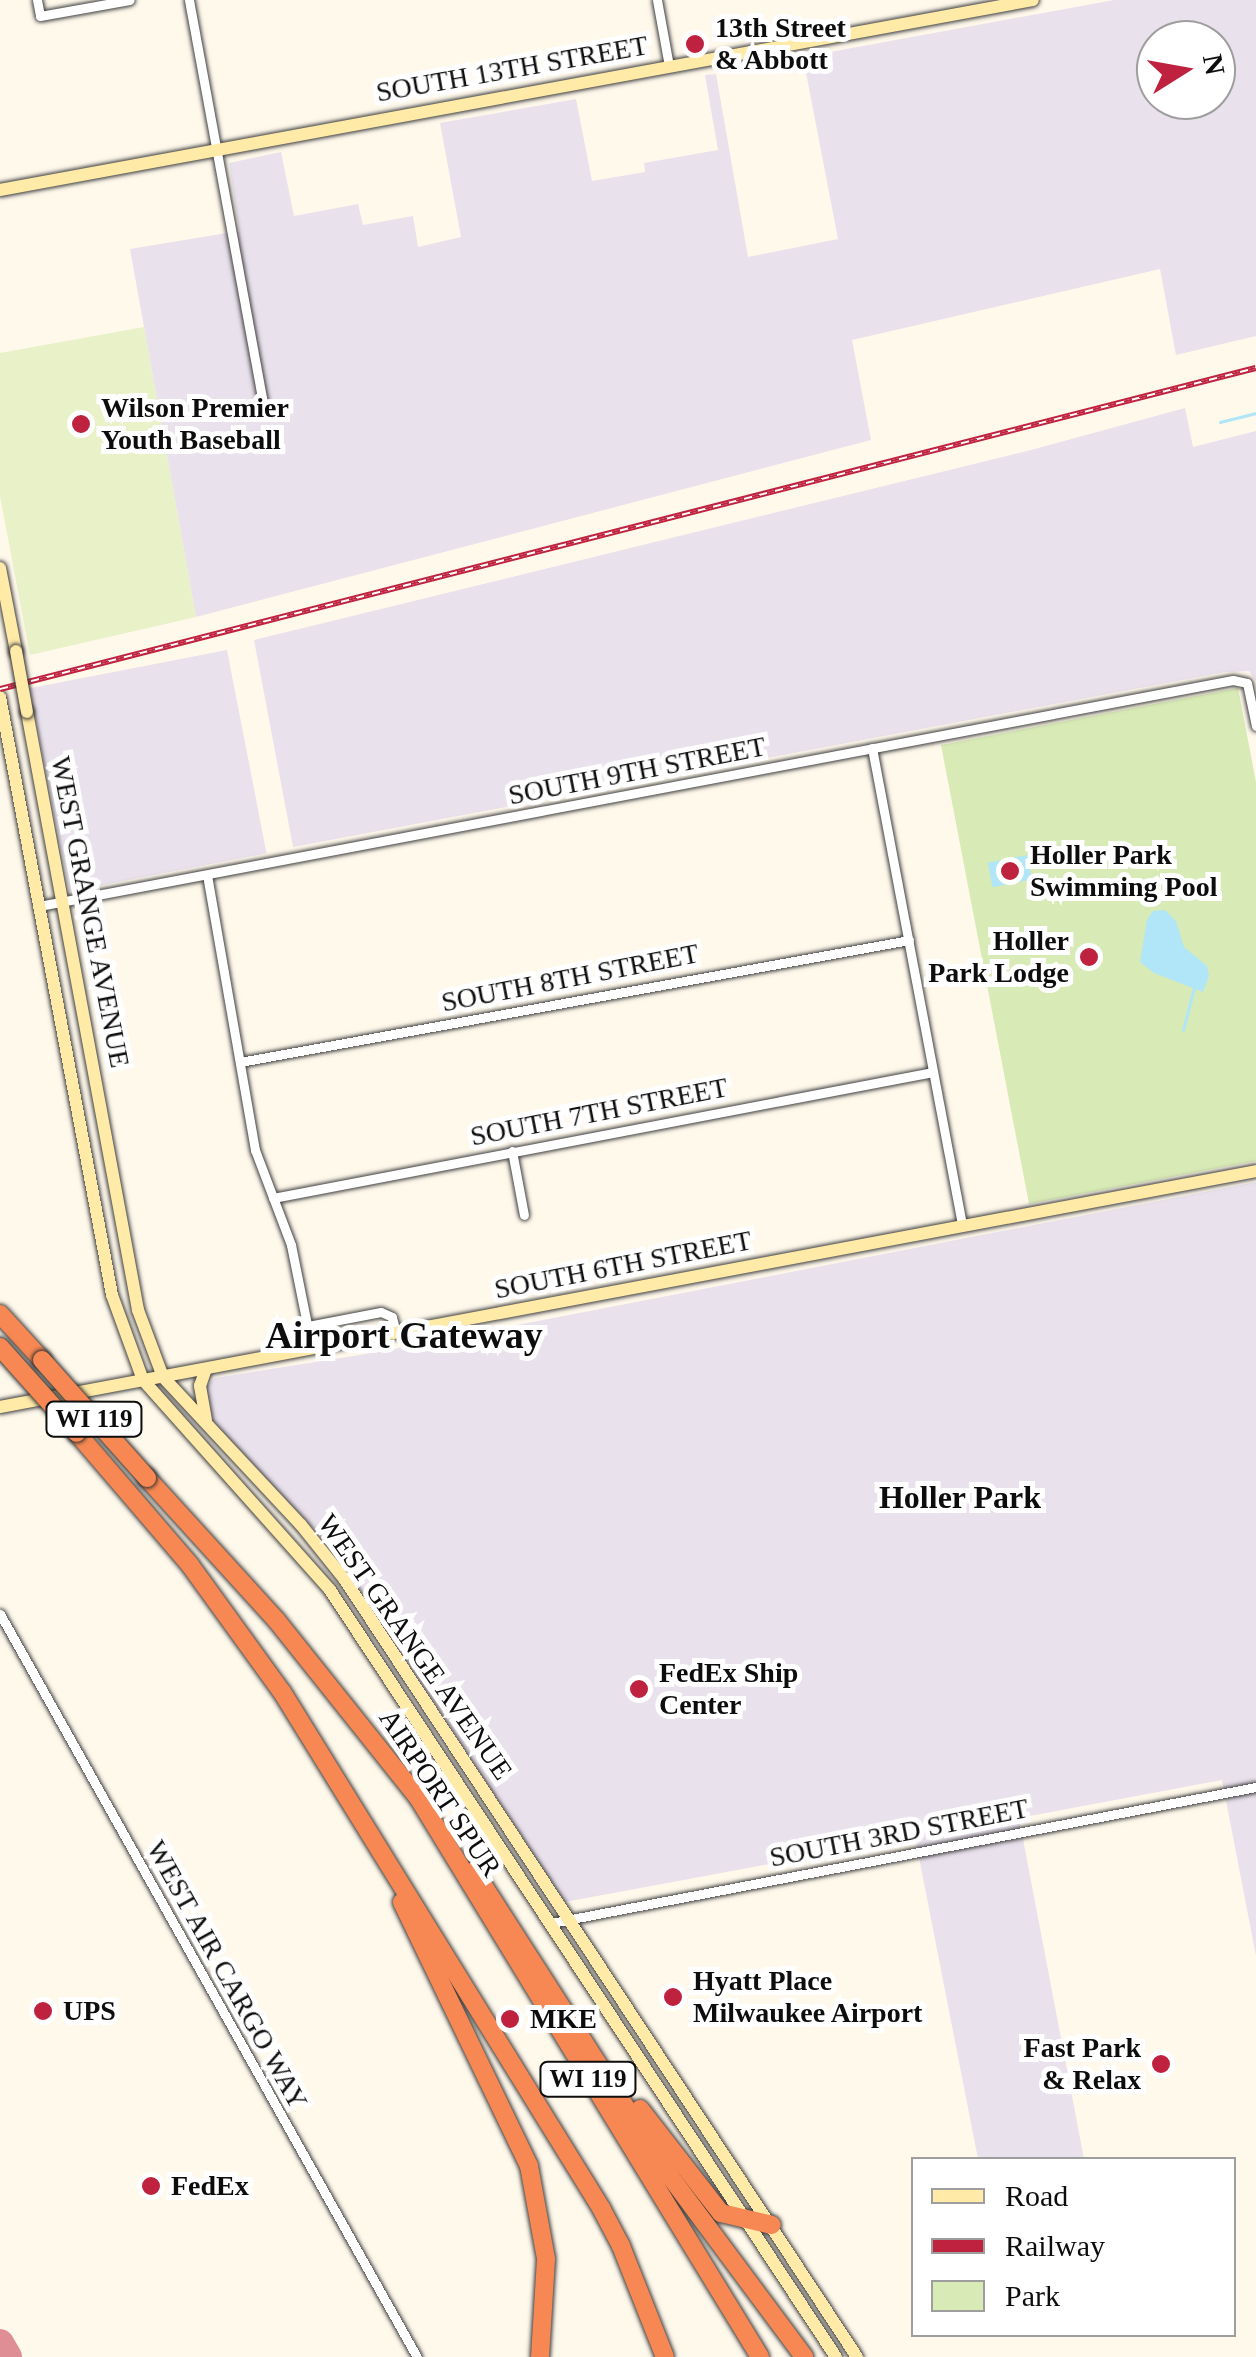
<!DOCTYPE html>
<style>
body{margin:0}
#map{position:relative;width:1256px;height:2357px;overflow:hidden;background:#fff9ec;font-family:"Times New Roman",serif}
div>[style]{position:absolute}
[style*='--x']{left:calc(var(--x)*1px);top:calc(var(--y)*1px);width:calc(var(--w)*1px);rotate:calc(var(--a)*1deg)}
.industrial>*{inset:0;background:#e9e1ec;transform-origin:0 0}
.green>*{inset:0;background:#d8eab6}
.pitch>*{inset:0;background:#e8f1c8}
.water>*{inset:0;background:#b0e6f7;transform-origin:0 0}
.stream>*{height:2.5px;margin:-1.25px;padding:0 1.25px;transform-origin:1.25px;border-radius:1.25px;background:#b0e6f7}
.taxiway>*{height:28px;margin:-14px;padding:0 14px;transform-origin:14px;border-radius:14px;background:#df8e96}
.roads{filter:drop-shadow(0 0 2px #404040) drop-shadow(0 0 2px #404040)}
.street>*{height:9px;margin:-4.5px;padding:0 4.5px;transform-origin:4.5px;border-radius:4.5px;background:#fff}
.secondary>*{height:12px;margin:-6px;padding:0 6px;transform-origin:6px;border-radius:6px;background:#ffeaa7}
.highway>*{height:18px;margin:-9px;padding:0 9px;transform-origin:9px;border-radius:9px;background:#f78853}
.rail>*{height:6px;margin-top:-3px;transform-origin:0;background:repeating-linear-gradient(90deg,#fff 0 8px,#bf223f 0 16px);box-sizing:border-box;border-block:2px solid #bf223f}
.bridges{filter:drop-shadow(0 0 2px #2f2f2f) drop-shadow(0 0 2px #2f2f2f)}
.secondary-bridge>*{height:12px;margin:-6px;padding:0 6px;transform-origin:6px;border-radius:6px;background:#ffeaa7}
.highway-bridge>*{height:18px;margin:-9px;padding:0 9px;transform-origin:9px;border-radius:9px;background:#f78853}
.dots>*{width:28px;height:28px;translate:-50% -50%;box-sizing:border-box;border:5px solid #fff;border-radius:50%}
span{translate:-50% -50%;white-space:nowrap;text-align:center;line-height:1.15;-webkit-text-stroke:10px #fff;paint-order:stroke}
.shield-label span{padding:2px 8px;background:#fff;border:2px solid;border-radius:8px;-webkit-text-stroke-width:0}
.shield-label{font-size:25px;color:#0d0d0d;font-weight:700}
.poi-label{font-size:28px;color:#0d0d0d;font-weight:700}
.left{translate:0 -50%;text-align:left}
.right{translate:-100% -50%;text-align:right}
.street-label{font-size:28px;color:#0d0d0d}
.quarter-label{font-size:32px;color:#0d0d0d;font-weight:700}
.district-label{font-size:38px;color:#0d0d0d;font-weight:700}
.legend{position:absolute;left:911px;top:2157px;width:325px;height:180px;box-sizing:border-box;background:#fff;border:2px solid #9e9e9e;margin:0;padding:12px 18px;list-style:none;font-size:30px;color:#0d0d0d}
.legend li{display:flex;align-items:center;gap:20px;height:50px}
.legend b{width:50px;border:2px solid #9e9e9e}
.north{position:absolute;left:1136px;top:20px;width:100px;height:100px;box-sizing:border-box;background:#fff;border:2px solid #9e9e9e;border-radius:50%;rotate:79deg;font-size:28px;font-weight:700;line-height:40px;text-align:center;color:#0d0d0d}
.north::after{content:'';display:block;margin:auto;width:35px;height:45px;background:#bf223f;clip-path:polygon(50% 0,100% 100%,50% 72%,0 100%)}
</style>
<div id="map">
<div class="industrial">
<div style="clip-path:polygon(evenodd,1114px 0,1256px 0,1256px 336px,1176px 355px,1160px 269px,852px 340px,871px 440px,196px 617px,130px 249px,239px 231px,229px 163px,281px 152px,294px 216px,358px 204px,363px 225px,413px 216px,418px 247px,461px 237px,440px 123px,576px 99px,592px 181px,645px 172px,644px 163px,718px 150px,705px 75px,716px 74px,748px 257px,838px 239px,803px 57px,1114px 0,1156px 40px,1216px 40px,1216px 100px,1156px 100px,1156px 40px)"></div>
<div style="clip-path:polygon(1185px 408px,1193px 447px,1256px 431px,1256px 681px,1249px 671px,1225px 672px,293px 847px,254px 640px,1031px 450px)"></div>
<div style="left:227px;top:650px;width:207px;height:201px;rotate:79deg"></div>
<div style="clip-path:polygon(1256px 1182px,1256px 1956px,1222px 1780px,1019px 1818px,1084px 2159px,978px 2159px,915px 1837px,565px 1902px,355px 1581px,316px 1531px,212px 1421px,204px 1389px,215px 1378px,378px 1352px)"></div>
</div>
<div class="green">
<div style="clip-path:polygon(1238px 688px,1256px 782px,1256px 1161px,1029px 1204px,941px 745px)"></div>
</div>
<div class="pitch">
<div style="clip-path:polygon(144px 327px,196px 617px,30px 655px,0 496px,0 353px)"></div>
</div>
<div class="water">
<div style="left:1027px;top:855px;width:25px;height:40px;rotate:79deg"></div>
<div style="clip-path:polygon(1165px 910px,1176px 921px,1184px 947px,1207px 966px,1209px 976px,1203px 992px,1154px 973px,1140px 962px,1147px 920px,1153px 911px)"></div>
</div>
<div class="stream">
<div style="--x:1220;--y:422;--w:37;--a:-14"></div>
<div style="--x:1183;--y:1030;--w:43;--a:-75.3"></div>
</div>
<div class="taxiway">
<div style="--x:0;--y:2343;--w:16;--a:60"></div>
</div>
<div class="roads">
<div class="street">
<div style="--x:37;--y:0;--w:16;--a:79"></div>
<div style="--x:40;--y:16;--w:91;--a:-10.1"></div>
<div style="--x:189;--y:0;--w:414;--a:79.6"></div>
<div style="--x:657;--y:0;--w:67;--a:79.7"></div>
<div style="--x:872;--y:748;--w:486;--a:79.3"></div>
<div style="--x:207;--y:875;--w:279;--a:80.1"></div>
<div style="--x:255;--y:1150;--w:102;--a:69.2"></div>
<div style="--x:291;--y:1245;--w:106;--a:78.6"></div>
<div style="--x:39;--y:906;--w:1215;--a:-10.72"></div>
<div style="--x:1233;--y:680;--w:14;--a:12"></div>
<div style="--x:1247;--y:683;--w:44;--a:78.2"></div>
<div style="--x:240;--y:1062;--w:680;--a:-10.33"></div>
<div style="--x:512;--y:1151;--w:65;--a:79.4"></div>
<div style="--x:273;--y:1198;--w:672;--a:-10.81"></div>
<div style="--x:308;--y:1326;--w:74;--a:-10.9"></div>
<div style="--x:381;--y:1312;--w:12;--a:24"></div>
<div style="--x:392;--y:1317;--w:16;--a:76"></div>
<div style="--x:0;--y:1614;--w:852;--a:60.7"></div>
<div style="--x:551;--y:1923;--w:718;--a:-10.92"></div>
</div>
<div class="secondary">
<div style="--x:0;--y:190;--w:1050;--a:-10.42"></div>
<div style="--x:0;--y:568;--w:85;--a:79.1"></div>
<div style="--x:0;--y:697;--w:608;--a:79.39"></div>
<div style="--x:112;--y:1295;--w:90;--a:70"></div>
<div style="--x:143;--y:1380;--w:281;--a:48.3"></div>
<div style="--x:330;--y:1590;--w:919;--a:56.59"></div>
<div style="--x:27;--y:712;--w:608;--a:79.48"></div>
<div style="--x:138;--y:1310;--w:72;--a:69.5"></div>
<div style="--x:163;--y:1377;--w:202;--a:47"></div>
<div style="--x:301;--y:1525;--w:70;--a:51.3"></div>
<div style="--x:345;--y:1580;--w:931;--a:56.62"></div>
<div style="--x:0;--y:1407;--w:1278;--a:-10.64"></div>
<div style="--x:206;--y:1420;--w:35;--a:-100"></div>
<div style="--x:200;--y:1386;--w:18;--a:-71"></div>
</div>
<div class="highway">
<div style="--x:0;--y:1314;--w:62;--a:47.6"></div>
<div style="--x:77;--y:1433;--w:174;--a:49.4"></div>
<div style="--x:190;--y:1565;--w:157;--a:54.1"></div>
<div style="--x:282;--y:1692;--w:607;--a:58.27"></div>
<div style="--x:601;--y:2208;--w:43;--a:62.2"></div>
<div style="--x:621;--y:2246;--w:119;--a:68.4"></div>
<div style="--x:147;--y:1478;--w:193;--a:47.7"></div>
<div style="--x:277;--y:1621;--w:228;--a:51.4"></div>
<div style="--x:419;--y:1799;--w:654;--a:58.57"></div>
<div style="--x:474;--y:1871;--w:361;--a:57.3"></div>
<div style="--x:669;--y:2175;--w:227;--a:53.4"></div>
<div style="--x:402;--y:1902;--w:293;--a:64.3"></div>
<div style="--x:529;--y:2166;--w:95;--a:79.6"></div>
<div style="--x:546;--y:2259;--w:98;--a:93.5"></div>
<div style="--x:640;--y:2109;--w:132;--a:52.1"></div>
<div style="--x:721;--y:2213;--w:52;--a:13.2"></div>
</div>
</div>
<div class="rail">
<div style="--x:0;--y:689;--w:1296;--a:-14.34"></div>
</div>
<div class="bridges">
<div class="secondary-bridge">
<div style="--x:16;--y:651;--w:62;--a:79.8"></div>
</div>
<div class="highway-bridge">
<div style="--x:0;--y:1347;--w:115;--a:48.2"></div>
<div style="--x:42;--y:1360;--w:158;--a:48.3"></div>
</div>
</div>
<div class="dots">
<div style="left:695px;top:44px;background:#bf223f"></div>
<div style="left:81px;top:424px;background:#bf223f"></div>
<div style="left:1010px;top:871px;background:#bf223f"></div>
<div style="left:1089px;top:957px;background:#bf223f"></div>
<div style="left:639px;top:1689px;background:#bf223f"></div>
<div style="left:673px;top:1997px;background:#bf223f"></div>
<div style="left:43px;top:2011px;background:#bf223f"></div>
<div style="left:510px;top:2019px;background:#bf223f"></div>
<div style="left:1161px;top:2064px;background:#bf223f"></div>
<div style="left:151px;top:2186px;background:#bf223f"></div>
</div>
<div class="shield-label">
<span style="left:94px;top:1419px">WI 119</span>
<span style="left:588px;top:2079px">WI 119</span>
</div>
<div class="poi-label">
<span class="left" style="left:715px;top:44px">13th Street<br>&amp; Abbott</span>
<span class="left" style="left:101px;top:424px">Wilson Premier<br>Youth Baseball</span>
<span class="left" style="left:1030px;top:871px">Holler Park<br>Swimming Pool</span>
<span class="right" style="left:1069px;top:957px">Holler<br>Park Lodge</span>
<span class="left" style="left:659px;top:1689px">FedEx Ship<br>Center</span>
<span class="left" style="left:693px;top:1997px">Hyatt Place<br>Milwaukee Airport</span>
<span class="left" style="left:63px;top:2011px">UPS</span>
<span class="left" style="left:530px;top:2019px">MKE</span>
<span class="right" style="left:1141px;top:2064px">Fast Park<br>&amp; Relax</span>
<span class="left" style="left:171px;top:2186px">FedEx</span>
</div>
<div class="street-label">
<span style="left:512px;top:69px;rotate:-10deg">SOUTH 13TH STREET</span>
<span style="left:637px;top:771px;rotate:-11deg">SOUTH 9TH STREET</span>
<span style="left:90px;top:912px;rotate:79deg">WEST GRANGE AVENUE</span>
<span style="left:570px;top:978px;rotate:-11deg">SOUTH 8TH STREET</span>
<span style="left:599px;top:1112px;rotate:-11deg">SOUTH 7TH STREET</span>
<span style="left:623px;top:1265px;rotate:-11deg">SOUTH 6TH STREET</span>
<span style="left:415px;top:1647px;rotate:55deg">WEST GRANGE AVENUE</span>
<span style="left:440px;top:1793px;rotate:56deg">AIRPORT SPUR</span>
<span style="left:899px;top:1833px;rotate:-11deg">SOUTH 3RD STREET</span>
<span style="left:227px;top:1975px;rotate:61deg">WEST AIR CARGO WAY</span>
</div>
<div class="quarter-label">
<span style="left:960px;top:1497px">Holler Park</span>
</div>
<div class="district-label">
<span style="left:404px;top:1336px">Airport Gateway</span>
</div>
<ul class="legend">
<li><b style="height:12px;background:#ffeaa7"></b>Road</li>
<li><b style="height:12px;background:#bf223f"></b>Railway</li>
<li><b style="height:28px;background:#d8eab6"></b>Park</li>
</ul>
<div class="north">N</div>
</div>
